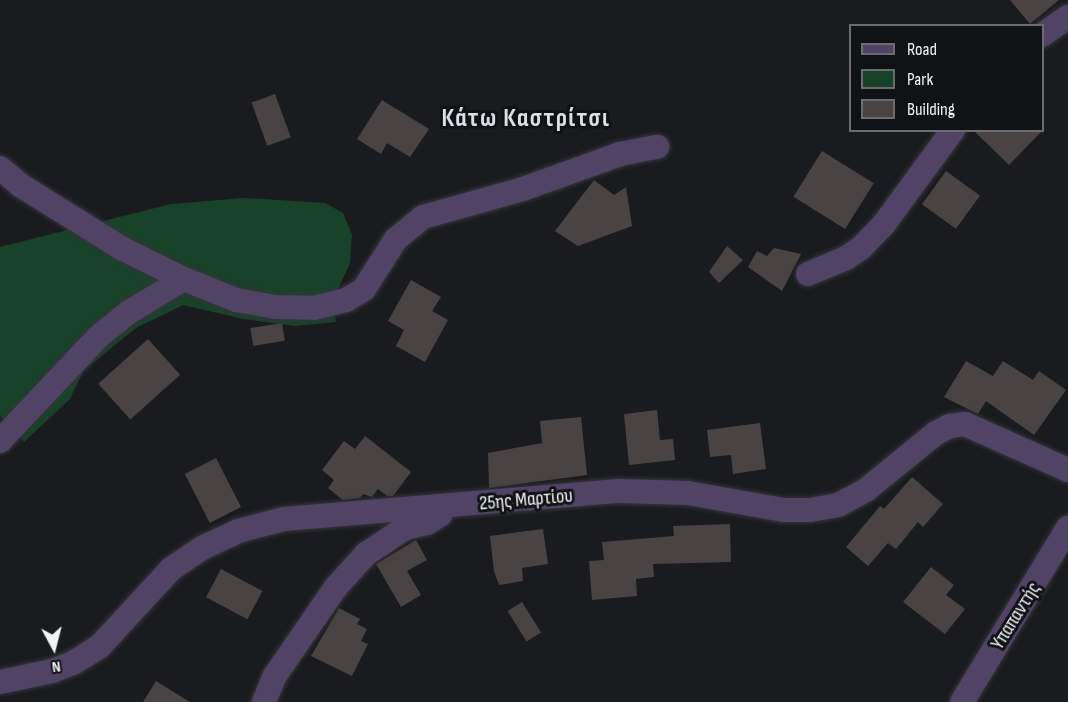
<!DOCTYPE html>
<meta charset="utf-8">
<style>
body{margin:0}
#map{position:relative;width:1068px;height:702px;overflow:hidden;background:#1a1b1f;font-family:"Sofia Sans Condensed",sans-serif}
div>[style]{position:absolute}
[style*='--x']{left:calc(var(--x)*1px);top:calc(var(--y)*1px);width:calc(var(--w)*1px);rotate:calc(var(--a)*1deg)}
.green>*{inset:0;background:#18432a}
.building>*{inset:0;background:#494443;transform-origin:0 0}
.roads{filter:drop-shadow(0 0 2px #343539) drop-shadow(0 0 2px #343539)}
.minor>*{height:24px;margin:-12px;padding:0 12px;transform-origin:12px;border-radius:12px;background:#514366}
span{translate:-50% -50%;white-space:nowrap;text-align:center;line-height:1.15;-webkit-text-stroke:6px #111216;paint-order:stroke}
.street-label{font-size:20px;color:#f1f2f4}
.district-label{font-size:26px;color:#dbdde2;font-weight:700;letter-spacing:1.5px}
.legend{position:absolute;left:849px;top:24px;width:195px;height:108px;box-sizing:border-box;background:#111216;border:2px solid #6b6c6f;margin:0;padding:8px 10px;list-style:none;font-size:18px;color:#f1f2f4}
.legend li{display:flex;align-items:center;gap:12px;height:30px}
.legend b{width:30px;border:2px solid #6b6c6f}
.north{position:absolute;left:24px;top:618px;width:60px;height:60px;-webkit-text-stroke:4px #111216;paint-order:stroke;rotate:173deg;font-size:16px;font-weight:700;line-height:24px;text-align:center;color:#f1f2f4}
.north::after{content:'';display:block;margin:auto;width:21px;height:27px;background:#f1f2f4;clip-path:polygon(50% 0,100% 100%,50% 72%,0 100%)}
</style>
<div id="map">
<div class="green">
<div style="clip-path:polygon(244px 198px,325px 203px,343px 213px,352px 235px,350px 263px,333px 300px,336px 322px,295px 326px,243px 319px,183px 305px,136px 328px,83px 371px,70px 399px,24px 442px,0 416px,0 247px,171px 204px)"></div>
</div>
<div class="building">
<div style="clip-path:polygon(1010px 0,1059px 0,1030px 24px)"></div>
<div style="left:275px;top:94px;width:46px;height:25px;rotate:70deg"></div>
<div style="clip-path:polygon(382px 100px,429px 129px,410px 157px,387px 143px,381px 154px,357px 139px)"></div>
<div style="clip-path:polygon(973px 130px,1043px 130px,1009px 165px)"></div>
<div style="left:822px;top:151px;width:61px;height:54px;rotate:32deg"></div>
<div style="left:946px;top:171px;width:42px;height:41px;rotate:36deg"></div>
<div style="clip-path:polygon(594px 180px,614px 195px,626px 187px,632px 226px,578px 246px,555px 231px)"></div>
<div style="clip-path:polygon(727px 246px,743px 260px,719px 283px,709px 272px)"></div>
<div style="clip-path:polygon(774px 248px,801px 254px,782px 291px,748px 267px,757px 251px,767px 256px)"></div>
<div style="clip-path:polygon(411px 280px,441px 297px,432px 311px,448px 320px,425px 362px,396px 346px,404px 330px,388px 321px)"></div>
<div style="left:282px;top:323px;width:18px;height:32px;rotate:81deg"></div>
<div style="left:148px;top:339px;width:48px;height:67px;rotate:48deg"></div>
<div style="clip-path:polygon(966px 361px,993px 376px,1003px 361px,1033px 380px,1039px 371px,1066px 390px,1034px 435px,986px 401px,978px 414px,944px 397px)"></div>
<div style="clip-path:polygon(657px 410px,660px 440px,673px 439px,675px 460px,629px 465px,624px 414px)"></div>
<div style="clip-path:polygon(581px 417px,587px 475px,489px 488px,488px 453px,542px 443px,540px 421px)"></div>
<div style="clip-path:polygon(760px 423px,766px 469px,733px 474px,731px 455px,710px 457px,707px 430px)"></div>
<div style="clip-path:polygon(365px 436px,411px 472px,393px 496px,387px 496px,378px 489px,372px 497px,363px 494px,360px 498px,343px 500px,328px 488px,334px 480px,322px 470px,344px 441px,355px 449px)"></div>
<div style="left:216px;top:458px;width:55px;height:35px;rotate:63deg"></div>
<div style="clip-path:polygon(912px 477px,943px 504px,923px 527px,918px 522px,896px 549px,888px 543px,868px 566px,846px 547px,880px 506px,884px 509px)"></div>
<div style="clip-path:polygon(730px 524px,731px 562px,653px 564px,654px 577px,636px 579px,637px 596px,592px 600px,589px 561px,604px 560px,602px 542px,674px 536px,673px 526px)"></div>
<div style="clip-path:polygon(543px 529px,548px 564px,522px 568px,523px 581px,499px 585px,494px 571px,490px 536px)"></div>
<div style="clip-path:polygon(416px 540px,427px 560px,407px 571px,421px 595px,401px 607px,376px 564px)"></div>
<div style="clip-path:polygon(931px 567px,954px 585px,946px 595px,965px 609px,945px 634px,903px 602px)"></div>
<div style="left:221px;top:569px;width:47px;height:32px;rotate:28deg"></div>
<div style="left:522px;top:602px;width:36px;height:17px;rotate:58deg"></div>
<div style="clip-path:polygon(339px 608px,360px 619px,357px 624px,367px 629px,361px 641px,368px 644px,352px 676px,311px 656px)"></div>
<div style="clip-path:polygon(156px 681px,190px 702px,143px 702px)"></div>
</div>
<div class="roads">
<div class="minor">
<div style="--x:1042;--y:35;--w:32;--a:-35"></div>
<div style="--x:0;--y:168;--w:26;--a:40"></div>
<div style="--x:20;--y:185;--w:121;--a:31.9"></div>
<div style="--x:123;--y:249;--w:68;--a:26.2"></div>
<div style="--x:808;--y:274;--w:41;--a:-22.8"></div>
<div style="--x:846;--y:258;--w:18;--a:-34"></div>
<div style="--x:861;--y:248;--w:33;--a:-46"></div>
<div style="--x:884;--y:224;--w:117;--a:-53.7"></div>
<div style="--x:0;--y:441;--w:143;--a:-46.7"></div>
<div style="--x:98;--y:337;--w:40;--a:-39"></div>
<div style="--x:129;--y:312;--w:64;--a:-31"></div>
<div style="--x:184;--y:279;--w:56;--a:22"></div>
<div style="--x:236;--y:300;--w:40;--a:10"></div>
<div style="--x:275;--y:307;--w:39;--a:1"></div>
<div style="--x:314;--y:308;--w:33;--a:-14"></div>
<div style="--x:346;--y:300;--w:21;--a:-31"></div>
<div style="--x:364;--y:289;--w:59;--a:-57.4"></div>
<div style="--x:396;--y:239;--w:35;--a:-39"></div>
<div style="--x:423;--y:217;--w:104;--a:-15.6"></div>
<div style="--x:523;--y:189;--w:103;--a:-19.8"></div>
<div style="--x:620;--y:154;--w:38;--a:-11"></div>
<div style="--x:0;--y:682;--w:53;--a:-11.9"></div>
<div style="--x:52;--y:671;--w:22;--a:-21"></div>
<div style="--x:73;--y:663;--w:32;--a:-32"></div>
<div style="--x:100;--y:646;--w:105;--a:-47.3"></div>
<div style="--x:171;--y:569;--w:37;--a:-34"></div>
<div style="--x:202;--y:548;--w:40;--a:-25"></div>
<div style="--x:238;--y:531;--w:48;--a:-14.6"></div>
<div style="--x:284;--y:519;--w:336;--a:-4.8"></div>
<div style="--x:619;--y:491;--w:69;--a:1.7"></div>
<div style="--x:688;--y:493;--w:97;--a:10.1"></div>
<div style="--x:783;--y:510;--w:27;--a:0"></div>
<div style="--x:810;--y:510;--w:28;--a:-10"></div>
<div style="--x:838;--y:505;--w:32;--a:-28"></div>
<div style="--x:866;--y:490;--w:90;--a:-39.2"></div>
<div style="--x:936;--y:433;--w:16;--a:-27"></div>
<div style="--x:950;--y:426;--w:15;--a:-8"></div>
<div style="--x:965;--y:424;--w:113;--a:24.1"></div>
<div style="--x:264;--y:702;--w:27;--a:-68"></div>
<div style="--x:274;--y:677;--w:109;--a:-55.4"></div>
<div style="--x:336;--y:587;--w:45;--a:-47.7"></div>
<div style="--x:366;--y:554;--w:47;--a:-33.7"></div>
<div style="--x:405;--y:528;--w:23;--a:-13"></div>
<div style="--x:427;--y:523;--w:15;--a:-32"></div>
<div style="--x:440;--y:515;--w:8;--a:-76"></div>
<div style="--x:962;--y:702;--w:204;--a:-58.7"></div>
</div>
</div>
<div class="street-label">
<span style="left:526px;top:500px;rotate:-5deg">25ης Μαρτίου</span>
<span style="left:1016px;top:616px;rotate:-58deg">Υπαπαντής</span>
</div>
<div class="district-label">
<span style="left:526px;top:119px">Κάτω Καστρίτσι</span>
</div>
<ul class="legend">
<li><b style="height:8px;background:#514366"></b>Road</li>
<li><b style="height:16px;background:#18432a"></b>Park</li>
<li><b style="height:16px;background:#494443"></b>Building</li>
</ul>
<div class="north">N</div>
</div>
